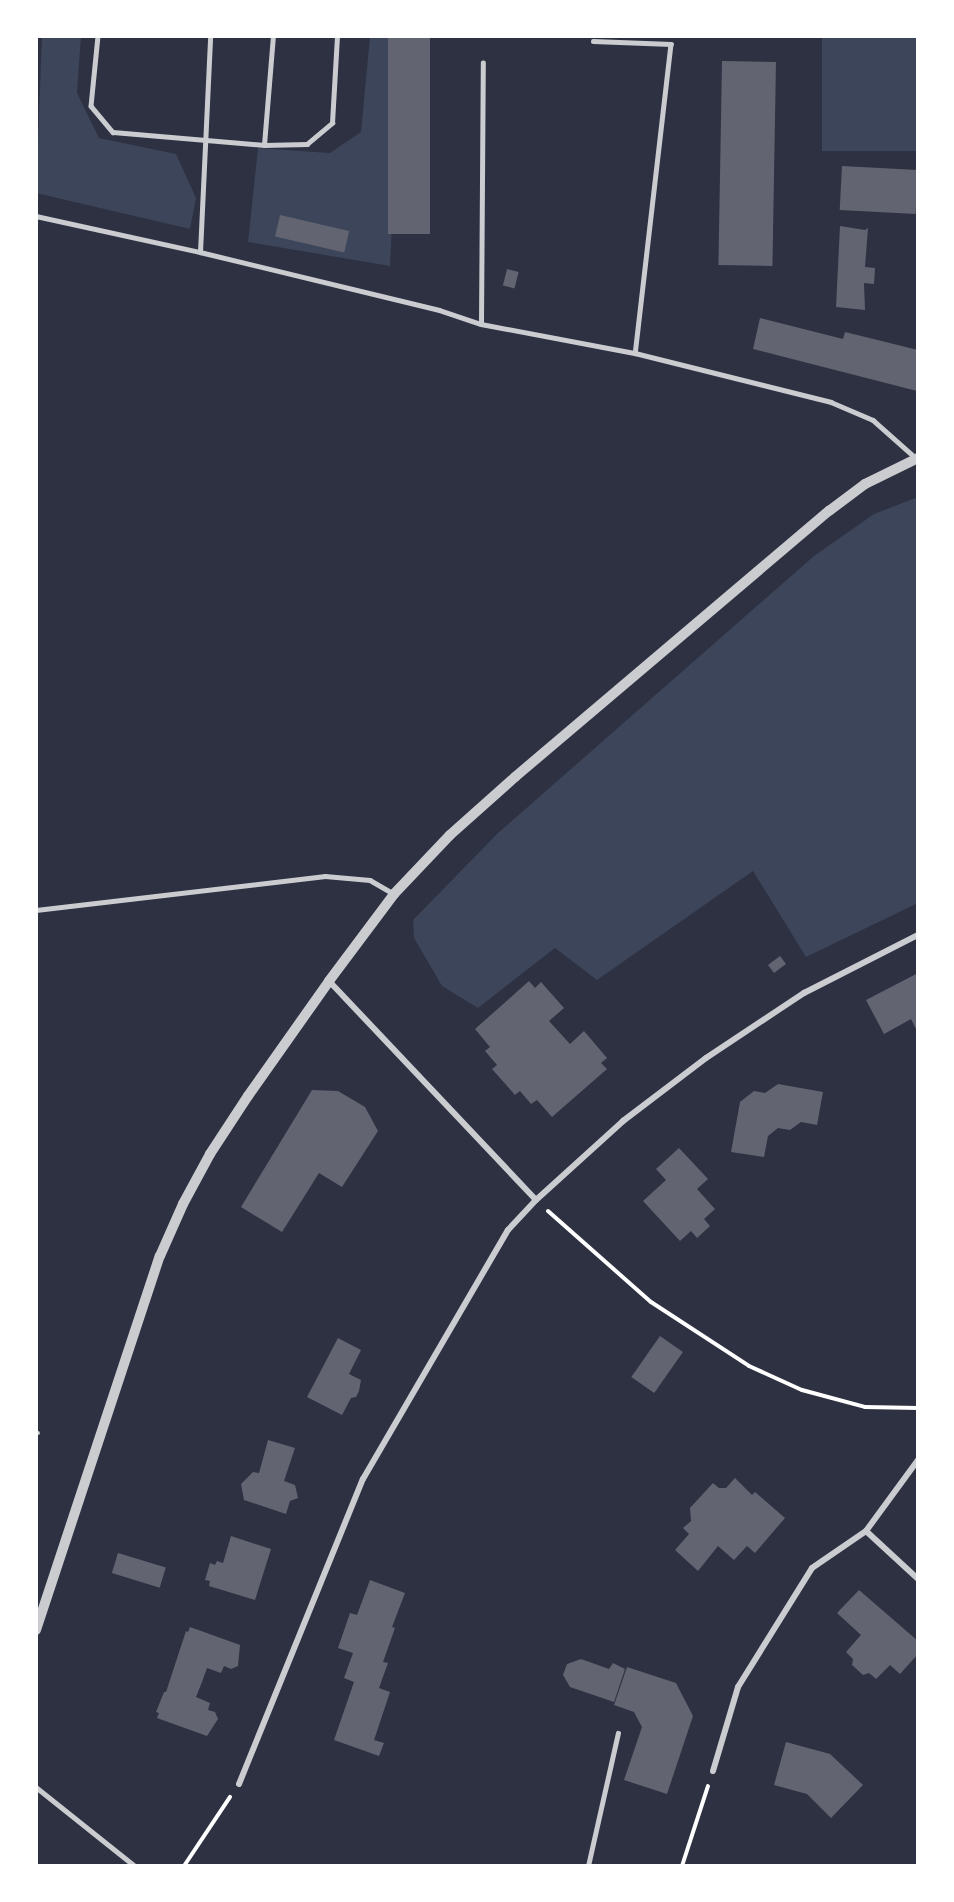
<!DOCTYPE html>
<style>
body{margin:0}
#map{position:relative;width:954px;height:1902px;overflow:hidden;background:#2d3142;font-family:Signika,sans-serif}
div>[style]{position:absolute}
[style*='--x']{left:calc(var(--x)*1px);top:calc(var(--y)*1px);width:calc(var(--w)*1px);rotate:calc(var(--a)*1deg)}
.green>*{inset:0;background:#3c4559;transform-origin:0 0}
.building>*{inset:0;background:#626471;transform-origin:0 0}
.path>*{height:4px;margin:-2px;padding:0 2px;transform-origin:2px;border-radius:2px;background:#fff}
.service>*{height:4.5px;margin:-2.25px;padding:0 2.25px;transform-origin:2.25px;border-radius:2.25px;background:#caccd0}
.minor>*{height:6px;margin:-3px;padding:0 3px;transform-origin:3px;border-radius:3px;background:#caccd0}
.tertiary>*{height:10px;margin:-5px;padding:0 5px;transform-origin:5px;border-radius:5px;background:#caccd0}
span{translate:-50% -50%;white-space:nowrap;text-align:center;line-height:1.15;-webkit-text-stroke:4.5px #fff;paint-order:stroke}
.frame{position:absolute;inset:0;border:38px solid #fff;pointer-events:none}
</style>
<div id="map">
<div class="green">
<div style="clip-path:polygon(42px 36px,81px 36px,77px 93px,99px 138px,176px 154px,196px 198px,190px 229px,36px 193px)"></div>
<div style="clip-path:polygon(370px 36px,401px 36px,390px 266px,248px 242px,258px 148px,330px 153px,361px 132px)"></div>
<div style="left:822px;top:36px;width:96px;height:115px"></div>
<div style="clip-path:polygon(918px 497px,918px 903px,806px 957px,753px 871px,597px 980px,555px 948px,478px 1008px,442px 986px,414px 938px,413px 920px,498px 833px,814px 556px,874px 514px)"></div>
</div>
<div class="building">
<div style="left:388px;top:36px;width:42px;height:198px"></div>
<div style="left:722px;top:61px;width:54px;height:204px;rotate:1deg"></div>
<div style="left:842px;top:166px;width:76px;height:44px;rotate:3deg"></div>
<div style="left:280px;top:215px;width:71px;height:22px;rotate:13deg"></div>
<div style="clip-path:polygon(840px 226px,865px 230px,868px 228px,865px 267px,875px 268px,874px 284px,864px 283px,865px 310px,836px 307px)"></div>
<div style="left:507px;top:269px;width:12px;height:17px;rotate:14deg"></div>
<div style="clip-path:polygon(760px 318px,843px 339px,845px 332px,918px 350px,917px 391px,753px 349px)"></div>
<div style="left:780px;top:956px;width:10px;height:15px;rotate:53deg"></div>
<div style="clip-path:polygon(918px 973px,918px 1033px,911px 1019px,884px 1034px,866px 1000px)"></div>
<div style="clip-path:polygon(529px 981px,535px 988px,541px 982px,564px 1008px,549px 1021px,570px 1044px,584px 1031px,607px 1058px,601px 1063px,607px 1069px,552px 1117px,537px 1100px,531px 1104px,520px 1091px,515px 1095px,492px 1069px,497px 1065px,485px 1051px,490px 1047px,475px 1029px)"></div>
<div style="clip-path:polygon(778px 1084px,823px 1092px,817px 1125px,801px 1122px,790px 1130px,778px 1128px,768px 1136px,764px 1157px,731px 1152px,740px 1102px,754px 1091px,765px 1093px)"></div>
<div style="clip-path:polygon(312px 1090px,338px 1091px,365px 1107px,378px 1131px,342px 1187px,319px 1173px,282px 1232px,241px 1207px)"></div>
<div style="clip-path:polygon(679px 1148px,708px 1179px,697px 1189px,715px 1209px,704px 1219px,710px 1226px,697px 1238px,691px 1231px,680px 1241px,643px 1201px,666px 1180px,656px 1169px)"></div>
<div style="left:660px;top:1336px;width:28px;height:50px;rotate:35deg"></div>
<div style="clip-path:polygon(338px 1338px,361px 1350px,349px 1374px,361px 1380px,359px 1391px,356px 1397px,351px 1398px,342px 1415px,307px 1397px)"></div>
<div style="clip-path:polygon(268px 1440px,295px 1448px,284px 1481px,295px 1485px,298px 1498px,290px 1501px,286px 1514px,244px 1500px,241px 1484px,253px 1472px,259px 1473px)"></div>
<div style="clip-path:polygon(735px 1478px,752px 1495px,755px 1492px,785px 1518px,755px 1553px,747px 1546px,734px 1560px,718px 1546px,698px 1571px,675px 1550px,689px 1534px,683px 1528px,691px 1521px,690px 1508px,713px 1483px,719px 1488px,726px 1488px)"></div>
<div style="clip-path:polygon(231px 1536px,271px 1549px,255px 1600px,209px 1586px,210px 1581px,205px 1580px,210px 1563px,215px 1565px,217px 1561px,223px 1563px)"></div>
<div style="left:118px;top:1553px;width:50px;height:21px;rotate:17deg"></div>
<div style="clip-path:polygon(370px 1580px,405px 1593px,392px 1627px,395px 1628px,383px 1662px,388px 1663px,379px 1688px,390px 1692px,374px 1740px,384px 1743px,379px 1756px,334px 1740px,354px 1682px,344px 1678px,353px 1653px,338px 1648px,350px 1613px,357px 1615px)"></div>
<div style="clip-path:polygon(859px 1590px,918px 1641px,918px 1654px,900px 1674px,890px 1665px,876px 1679px,869px 1673px,863px 1675px,852px 1665px,853px 1659px,846px 1652px,861px 1635px,837px 1613px)"></div>
<div style="clip-path:polygon(190px 1627px,240px 1645px,238px 1666px,231px 1669px,224px 1666px,221px 1673px,207px 1668px,202px 1682px,196px 1697px,210px 1703px,208px 1710px,215px 1712px,218px 1719px,207px 1736px,157px 1718px,159px 1713px,156px 1712px,164px 1692px,166px 1692px,186px 1631px,188px 1632px)"></div>
<div style="clip-path:polygon(581px 1659px,609px 1669px,613px 1663px,625px 1669px,614px 1702px,570px 1687px,563px 1675px,567px 1664px)"></div>
<div style="clip-path:polygon(627px 1667px,676px 1683px,693px 1716px,667px 1794px,624px 1780px,642px 1727px,634px 1712px,614px 1705px)"></div>
<div style="clip-path:polygon(786px 1742px,830px 1754px,863px 1785px,831px 1818px,807px 1794px,774px 1785px)"></div>
</div>
<div class="path">
<div style="--x:548;--y:1211;--w:137;--a:41.5"></div>
<div style="--x:651;--y:1302;--w:117;--a:33.1"></div>
<div style="--x:749;--y:1366;--w:58;--a:24.4"></div>
<div style="--x:802;--y:1390;--w:65;--a:15.1"></div>
<div style="--x:865;--y:1407;--w:53;--a:1.1"></div>
<div style="--x:184;--y:1866;--w:83;--a:-56.3"></div>
<div style="--x:682;--y:1866;--w:84;--a:-72"></div>
</div>
<div class="service">
<div style="--x:98;--y:36;--w:70;--a:95.7"></div>
<div style="--x:91;--y:106;--w:34;--a:50"></div>
<div style="--x:113;--y:132;--w:152;--a:4.9"></div>
<div style="--x:264;--y:145;--w:43;--a:-1.3"></div>
<div style="--x:307;--y:144;--w:33;--a:-40"></div>
<div style="--x:332;--y:123;--w:87;--a:-86.7"></div>
<div style="--x:593;--y:41;--w:78;--a:2.2"></div>
<div style="--x:671;--y:44;--w:311;--a:96.6"></div>
<div style="--x:264;--y:145;--w:109;--a:-85.3"></div>
<div style="--x:36;--y:216;--w:168;--a:12.4"></div>
<div style="--x:200;--y:252;--w:246;--a:13.6"></div>
<div style="--x:439;--y:310;--w:44;--a:18.4"></div>
<div style="--x:481;--y:324;--w:157;--a:10.7"></div>
<div style="--x:635;--y:353;--w:202;--a:14"></div>
<div style="--x:831;--y:402;--w:46;--a:23.2"></div>
<div style="--x:873;--y:420;--w:59;--a:41.6"></div>
<div style="--x:200;--y:252;--w:216;--a:-87.3"></div>
<div style="--x:481;--y:324;--w:261;--a:-89.6"></div>
<div style="--x:36;--y:910;--w:291;--a:-6.7"></div>
<div style="--x:325;--y:876;--w:45;--a:5.1"></div>
<div style="--x:370;--y:880;--w:28;--a:30"></div>
<div style="--x:36;--y:1433;--w:2;--a:0"></div>
<div style="--x:36;--y:1787;--w:127;--a:38.6"></div>
<div style="--x:588;--y:1866;--w:136;--a:-77.3"></div>
</div>
<div class="minor">
<div style="--x:329;--y:981;--w:301;--a:46.6"></div>
<div style="--x:866;--y:1531;--w:71;--a:42.7"></div>
<div style="--x:713;--y:1771;--w:88;--a:-73.4"></div>
<div style="--x:738;--y:1687;--w:140;--a:-58.1"></div>
<div style="--x:812;--y:1568;--w:65;--a:-34.4"></div>
<div style="--x:866;--y:1531;--w:88;--a:-53.8"></div>
<div style="--x:239;--y:1784;--w:329;--a:-67.9"></div>
<div style="--x:363;--y:1479;--w:288;--a:-59.8"></div>
<div style="--x:508;--y:1230;--w:41;--a:-47"></div>
<div style="--x:536;--y:1200;--w:118;--a:-42.2"></div>
<div style="--x:623;--y:1121;--w:104;--a:-37.2"></div>
<div style="--x:706;--y:1058;--w:118;--a:-33.6"></div>
<div style="--x:804;--y:993;--w:128;--a:-27"></div>
</div>
<div class="tertiary">
<div style="--x:36;--y:1630;--w:394;--a:-71.7"></div>
<div style="--x:160;--y:1256;--w:57;--a:-66.1"></div>
<div style="--x:183;--y:1204;--w:57;--a:-61.6"></div>
<div style="--x:210;--y:1154;--w:69;--a:-56.8"></div>
<div style="--x:248;--y:1096;--w:141;--a:-54.8"></div>
<div style="--x:329;--y:981;--w:109;--a:-53.2"></div>
<div style="--x:394;--y:894;--w:81;--a:-46.5"></div>
<div style="--x:450;--y:835;--w:87;--a:-41.7"></div>
<div style="--x:515;--y:777;--w:412;--a:-40.3"></div>
<div style="--x:829;--y:511;--w:45;--a:-36.9"></div>
<div style="--x:865;--y:484;--w:59;--a:-26.1"></div>
</div>
<div class="frame"></div>
</div>
